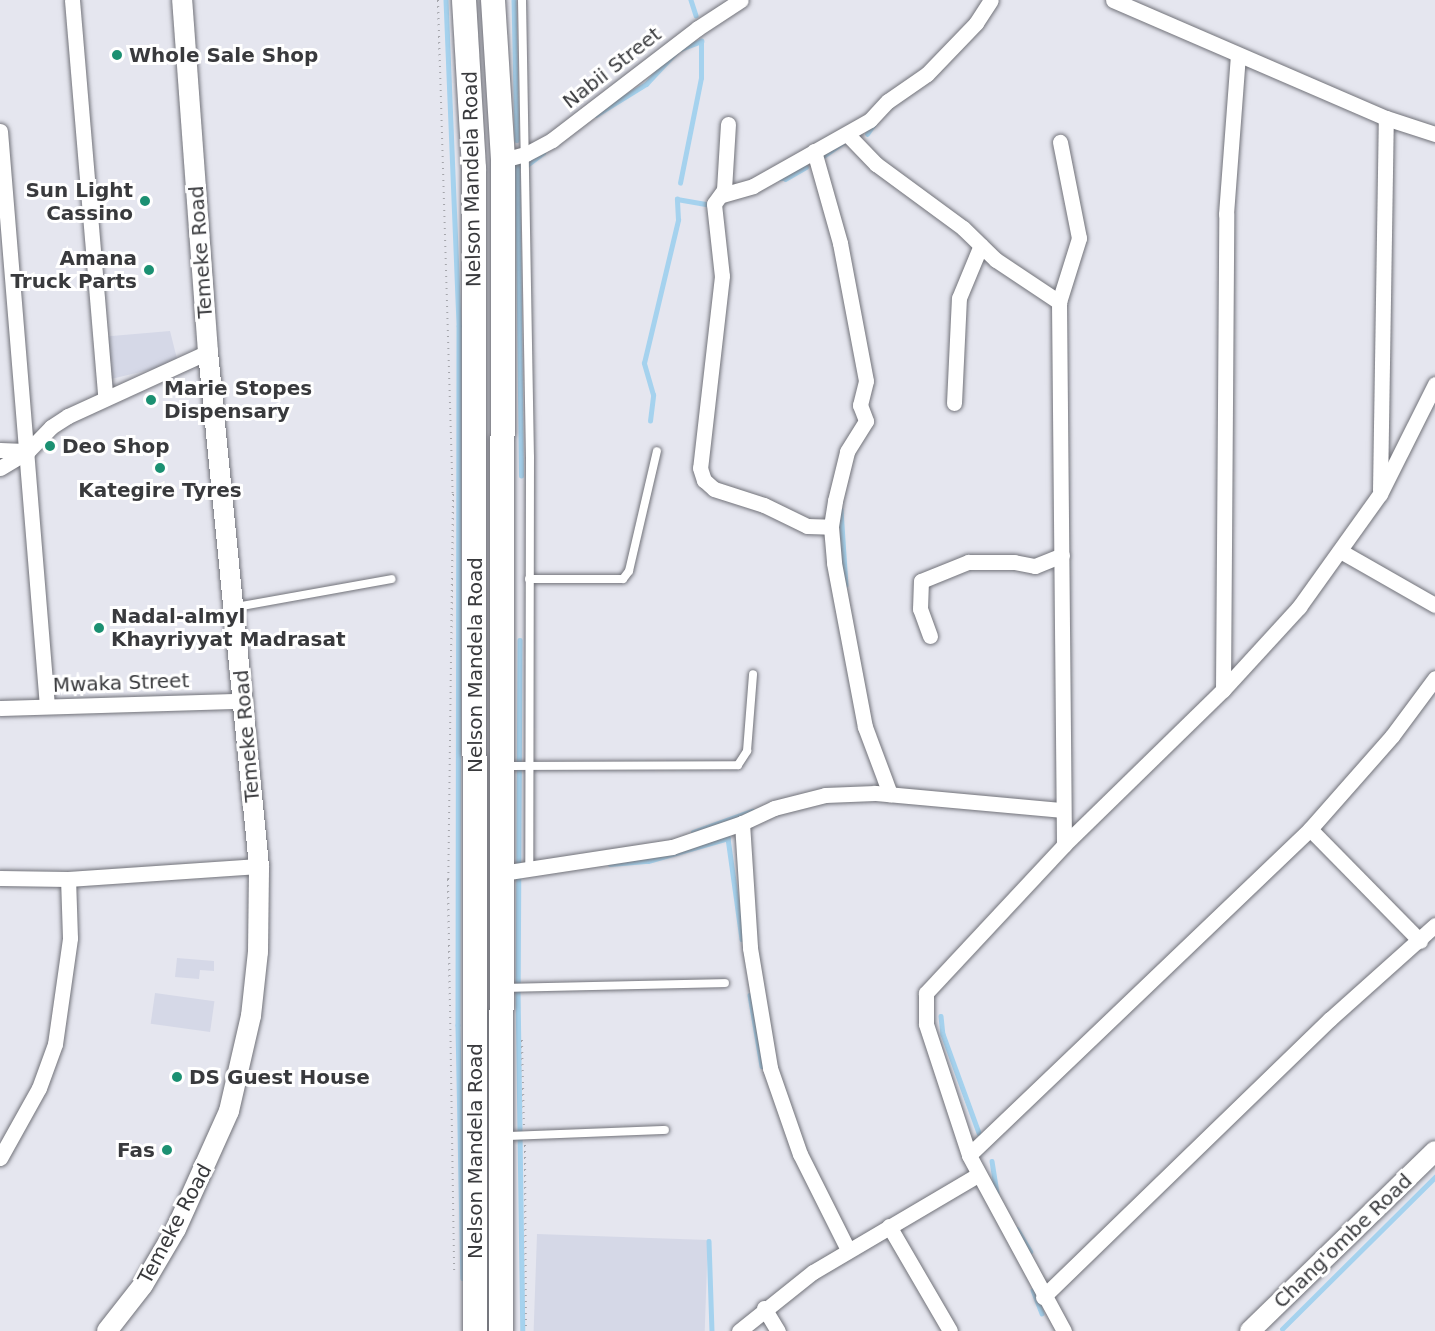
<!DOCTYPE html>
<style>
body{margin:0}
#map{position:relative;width:1435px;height:1331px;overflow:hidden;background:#e5e6ef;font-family:"DejaVu Sans",sans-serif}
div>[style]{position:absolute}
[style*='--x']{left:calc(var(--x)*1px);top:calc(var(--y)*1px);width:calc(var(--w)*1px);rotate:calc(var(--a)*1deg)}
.built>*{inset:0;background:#d5d8e7;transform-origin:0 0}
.stream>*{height:4.5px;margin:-2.25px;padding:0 2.25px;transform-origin:2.25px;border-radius:2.25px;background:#a5d2ee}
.path>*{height:2px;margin-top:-1px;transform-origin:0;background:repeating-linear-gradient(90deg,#a4a5ab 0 1.5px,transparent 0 6px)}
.roads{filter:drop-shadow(0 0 2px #717279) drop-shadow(0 0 2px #717279)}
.service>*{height:8px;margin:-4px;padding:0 4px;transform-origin:4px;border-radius:4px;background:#fff}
.minor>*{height:15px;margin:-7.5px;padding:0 7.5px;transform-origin:7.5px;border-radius:7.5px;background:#fff}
.tertiary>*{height:20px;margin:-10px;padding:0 10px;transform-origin:10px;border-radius:10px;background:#fff}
.primary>*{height:24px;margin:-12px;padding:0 12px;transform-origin:12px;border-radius:12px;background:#fff}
.dots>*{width:16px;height:16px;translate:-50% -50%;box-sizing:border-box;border:3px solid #fff;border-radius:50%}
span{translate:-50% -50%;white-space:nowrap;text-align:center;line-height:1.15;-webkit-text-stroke:6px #fff;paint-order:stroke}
.poi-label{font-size:20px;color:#393a3d;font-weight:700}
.left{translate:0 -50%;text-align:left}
.right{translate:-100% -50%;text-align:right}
.street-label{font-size:20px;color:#393a3d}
</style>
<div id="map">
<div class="built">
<div style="clip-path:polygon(170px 331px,178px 363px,107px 380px,100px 337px)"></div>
<div style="clip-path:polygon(177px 958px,214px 961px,214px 971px,200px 970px,199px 979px,175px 977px)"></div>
<div style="left:155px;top:993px;width:60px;height:31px;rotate:8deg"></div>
<div style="left:537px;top:1234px;width:171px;height:97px;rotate:2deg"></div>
</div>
<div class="stream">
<div style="--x:446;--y:0;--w:326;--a:87.7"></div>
<div style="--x:459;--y:326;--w:699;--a:90.08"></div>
<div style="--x:458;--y:1025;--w:253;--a:88.9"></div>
<div style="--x:514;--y:0;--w:140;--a:88.8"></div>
<div style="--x:691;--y:0;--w:16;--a:72"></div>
<div style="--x:596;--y:115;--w:59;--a:-31.8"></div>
<div style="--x:646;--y:84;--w:47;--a:-46.7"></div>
<div style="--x:678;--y:50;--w:25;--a:-21"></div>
<div style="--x:867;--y:134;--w:12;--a:-55"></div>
<div style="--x:822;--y:157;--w:24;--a:-35"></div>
<div style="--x:776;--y:179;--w:9;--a:0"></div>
<div style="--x:785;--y:179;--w:24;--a:-30"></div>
<div style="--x:680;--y:183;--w:107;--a:-78.7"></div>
<div style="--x:701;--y:78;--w:37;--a:-90"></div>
<div style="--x:650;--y:421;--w:26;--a:-83"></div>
<div style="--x:653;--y:395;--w:33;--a:-106"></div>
<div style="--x:644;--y:363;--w:147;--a:-76.6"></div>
<div style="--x:678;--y:220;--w:21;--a:-93"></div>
<div style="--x:677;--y:199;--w:36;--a:10"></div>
<div style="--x:521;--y:476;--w:310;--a:-90.7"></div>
<div style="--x:517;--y:166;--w:10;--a:-6"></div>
<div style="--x:527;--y:165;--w:20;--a:-37"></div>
<div style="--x:841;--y:510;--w:75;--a:86.2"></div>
<div style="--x:520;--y:640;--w:348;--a:90.3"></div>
<div style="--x:518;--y:988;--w:343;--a:89.2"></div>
<div style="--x:693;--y:832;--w:63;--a:-19.6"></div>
<div style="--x:610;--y:864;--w:38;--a:-5"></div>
<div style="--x:648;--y:861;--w:83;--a:-16"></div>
<div style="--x:728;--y:838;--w:102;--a:82.1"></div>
<div style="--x:750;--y:995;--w:72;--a:80.4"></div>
<div style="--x:941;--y:1016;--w:18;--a:84"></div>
<div style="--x:943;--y:1034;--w:105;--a:70"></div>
<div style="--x:992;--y:1161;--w:32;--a:81"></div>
<div style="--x:1017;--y:1229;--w:26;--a:59"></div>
<div style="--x:709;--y:1241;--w:90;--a:88.1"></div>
<div style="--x:1033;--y:1290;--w:25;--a:69"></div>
<div style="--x:1282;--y:1329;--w:216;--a:-44.8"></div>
</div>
<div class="path">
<div style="--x:438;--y:0;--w:494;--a:88.3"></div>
<div style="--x:453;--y:494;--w:385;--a:90.7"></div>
<div style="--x:448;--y:879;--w:392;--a:89.1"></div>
<div style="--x:522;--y:1040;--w:85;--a:88.7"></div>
<div style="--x:525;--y:1145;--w:186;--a:89.7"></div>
</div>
<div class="roads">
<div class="service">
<div style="--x:522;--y:0;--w:457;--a:89"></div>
<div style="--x:530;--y:457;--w:412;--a:90.1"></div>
<div style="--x:529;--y:579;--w:94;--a:0"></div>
<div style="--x:623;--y:579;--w:10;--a:-53"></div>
<div style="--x:629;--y:571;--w:123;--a:-76.9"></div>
<div style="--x:236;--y:607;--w:158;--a:-10.2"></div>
<div style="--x:506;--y:766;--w:232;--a:-0.2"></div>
<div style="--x:738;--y:765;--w:17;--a:-57"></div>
<div style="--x:747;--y:751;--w:77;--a:-85.5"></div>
<div style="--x:506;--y:988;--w:219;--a:-1.3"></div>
<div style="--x:506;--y:1136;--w:159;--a:-2.2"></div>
</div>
<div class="minor">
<div style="--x:72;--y:0;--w:397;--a:85.2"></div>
<div style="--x:1113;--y:0;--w:297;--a:23.4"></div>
<div style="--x:1386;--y:118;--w:52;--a:18.1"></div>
<div style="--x:728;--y:124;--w:66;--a:93.5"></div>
<div style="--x:724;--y:190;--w:17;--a:126"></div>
<div style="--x:714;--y:204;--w:72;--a:83.7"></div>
<div style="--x:722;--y:276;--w:193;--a:96.5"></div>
<div style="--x:700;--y:468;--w:13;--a:72"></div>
<div style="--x:704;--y:480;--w:13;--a:42"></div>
<div style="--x:714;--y:489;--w:52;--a:17.7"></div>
<div style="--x:764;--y:505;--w:48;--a:26"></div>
<div style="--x:807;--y:526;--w:24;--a:2"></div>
<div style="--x:0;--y:131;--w:577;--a:85.33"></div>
<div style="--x:847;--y:134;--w:42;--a:46"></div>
<div style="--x:876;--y:164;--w:108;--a:36.3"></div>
<div style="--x:963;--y:228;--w:46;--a:44.1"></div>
<div style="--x:996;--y:260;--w:76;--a:33.7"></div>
<div style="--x:1059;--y:302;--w:543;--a:89.47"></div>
<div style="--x:814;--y:151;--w:96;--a:74.2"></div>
<div style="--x:840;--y:243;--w:140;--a:79.3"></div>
<div style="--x:866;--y:381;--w:25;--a:104"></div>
<div style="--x:860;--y:405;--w:17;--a:69"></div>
<div style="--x:866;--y:421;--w:36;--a:122"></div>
<div style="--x:847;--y:452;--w:50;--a:103.8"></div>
<div style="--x:835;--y:501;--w:26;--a:99"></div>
<div style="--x:831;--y:527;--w:36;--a:85"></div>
<div style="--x:834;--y:563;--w:167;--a:79.3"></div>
<div style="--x:865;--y:727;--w:72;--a:69.5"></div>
<div style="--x:503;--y:160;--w:24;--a:-15"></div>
<div style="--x:526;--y:154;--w:30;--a:-28"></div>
<div style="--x:552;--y:140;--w:184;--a:-37.5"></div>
<div style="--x:698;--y:28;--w:51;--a:-33.1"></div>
<div style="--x:722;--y:195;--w:32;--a:-16"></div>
<div style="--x:753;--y:186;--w:134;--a:-29.4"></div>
<div style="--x:870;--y:120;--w:26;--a:-47"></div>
<div style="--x:888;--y:101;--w:47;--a:-34.7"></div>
<div style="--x:927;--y:74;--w:71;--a:-46.1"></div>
<div style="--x:976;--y:23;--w:27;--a:-57"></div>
<div style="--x:1059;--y:302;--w:67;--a:-72.6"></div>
<div style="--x:1079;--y:238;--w:98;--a:-101.2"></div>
<div style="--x:954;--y:403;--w:105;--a:-87.3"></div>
<div style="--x:959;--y:298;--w:57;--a:-67.5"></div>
<div style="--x:0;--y:450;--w:25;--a:2"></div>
<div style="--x:0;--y:468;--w:33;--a:-31"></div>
<div style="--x:28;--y:451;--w:33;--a:-46"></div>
<div style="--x:51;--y:427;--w:20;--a:-33"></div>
<div style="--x:68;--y:416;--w:154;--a:-24.6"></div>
<div style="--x:1380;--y:490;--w:372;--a:-89.1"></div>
<div style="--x:1342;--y:552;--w:107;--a:29.7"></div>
<div style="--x:930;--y:636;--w:29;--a:-110"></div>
<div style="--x:920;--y:609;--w:28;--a:-88"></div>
<div style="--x:921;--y:581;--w:51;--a:-22"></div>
<div style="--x:968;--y:562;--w:46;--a:0"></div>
<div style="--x:1014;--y:562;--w:21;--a:11"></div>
<div style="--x:1035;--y:566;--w:29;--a:-22"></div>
<div style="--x:1223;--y:690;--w:476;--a:-89.6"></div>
<div style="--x:1226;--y:214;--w:159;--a:-85.7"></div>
<div style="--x:0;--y:708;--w:243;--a:-1.7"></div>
<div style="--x:742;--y:823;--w:125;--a:86.3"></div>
<div style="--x:750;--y:948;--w:122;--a:80.5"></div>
<div style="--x:770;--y:1068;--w:91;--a:70.8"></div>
<div style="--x:800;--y:1154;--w:107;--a:63.4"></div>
<div style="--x:1310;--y:829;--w:157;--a:45.5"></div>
<div style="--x:502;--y:873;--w:172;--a:-8.7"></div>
<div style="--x:672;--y:847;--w:74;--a:-18.9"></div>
<div style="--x:742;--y:823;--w:35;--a:-25"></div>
<div style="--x:774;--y:808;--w:53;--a:-14.3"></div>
<div style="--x:825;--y:795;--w:50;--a:-2.3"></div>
<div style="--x:875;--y:793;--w:187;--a:5.2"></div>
<div style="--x:0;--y:878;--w:68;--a:0.8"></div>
<div style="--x:68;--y:879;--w:191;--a:-3.9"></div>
<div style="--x:969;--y:1155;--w:472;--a:-43.7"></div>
<div style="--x:1310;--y:829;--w:124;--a:-48.6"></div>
<div style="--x:1392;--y:736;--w:72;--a:-53.4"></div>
<div style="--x:0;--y:1158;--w:80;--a:-60.9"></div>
<div style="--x:39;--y:1088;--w:47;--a:-70"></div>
<div style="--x:55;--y:1044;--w:107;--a:-81.9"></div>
<div style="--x:70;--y:938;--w:59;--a:-91.9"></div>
<div style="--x:889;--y:1226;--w:121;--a:59.8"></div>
<div style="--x:1043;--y:1297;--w:400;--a:-44.1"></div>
<div style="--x:1330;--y:1019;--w:141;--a:-41.8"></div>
<div style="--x:764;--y:1308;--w:27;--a:59"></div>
<div style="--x:739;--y:1331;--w:95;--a:-38.6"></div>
<div style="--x:813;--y:1272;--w:191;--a:-30.5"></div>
<div style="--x:1064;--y:1331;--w:200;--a:-118.4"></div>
<div style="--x:969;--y:1155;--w:138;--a:-108.2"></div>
<div style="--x:926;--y:1024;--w:31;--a:-90"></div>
<div style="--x:926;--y:993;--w:202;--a:-47"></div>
<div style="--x:1064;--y:845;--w:222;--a:-44.3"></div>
<div style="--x:1223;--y:690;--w:113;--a:-47.5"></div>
<div style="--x:1299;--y:607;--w:139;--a:-54.4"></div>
<div style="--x:1380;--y:494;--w:123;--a:-63.4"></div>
</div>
<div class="tertiary">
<div style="--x:107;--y:1331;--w:58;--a:-52"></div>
<div style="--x:143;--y:1285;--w:65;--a:-59.5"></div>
<div style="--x:176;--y:1229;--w:129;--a:-65.8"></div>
<div style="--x:229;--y:1111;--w:98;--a:-77"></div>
<div style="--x:251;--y:1016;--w:64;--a:-83.8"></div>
<div style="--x:258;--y:952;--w:86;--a:-89.3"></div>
<div style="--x:259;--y:866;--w:517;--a:-95.67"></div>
<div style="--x:208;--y:352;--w:353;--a:-94.2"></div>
<div style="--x:1250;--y:1331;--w:258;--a:-44.2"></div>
</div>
<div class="primary">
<div style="--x:464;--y:0;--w:168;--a:86.6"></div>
<div style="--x:474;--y:168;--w:1163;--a:89.95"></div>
<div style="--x:493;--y:0;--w:160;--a:86.4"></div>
<div style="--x:503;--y:160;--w:1171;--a:90.1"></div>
</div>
</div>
<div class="dots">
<div style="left:117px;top:55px;background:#1b9072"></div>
<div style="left:145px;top:201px;background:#1b9072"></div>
<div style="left:149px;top:270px;background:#1b9072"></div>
<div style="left:151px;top:400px;background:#1b9072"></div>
<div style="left:50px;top:446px;background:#1b9072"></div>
<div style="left:160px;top:468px;background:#1b9072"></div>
<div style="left:99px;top:628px;background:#1b9072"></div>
<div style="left:177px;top:1077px;background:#1b9072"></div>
<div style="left:167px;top:1150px;background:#1b9072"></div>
</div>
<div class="poi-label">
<span class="left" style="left:129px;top:55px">Whole Sale Shop</span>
<span class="right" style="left:133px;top:202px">Sun Light<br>Cassino</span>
<span class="right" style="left:137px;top:270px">Amana<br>Truck Parts</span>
<span class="left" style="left:164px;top:400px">Marie Stopes<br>Dispensary</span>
<span class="left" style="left:62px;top:446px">Deo Shop</span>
<span style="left:160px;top:490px">Kategire Tyres</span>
<span class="left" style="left:111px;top:628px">Nadal-almyl<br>Khayriyyat Madrasat</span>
<span class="left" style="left:189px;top:1077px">DS Guest House</span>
<span class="right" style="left:155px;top:1150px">Fas</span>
</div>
<div class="street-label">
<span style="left:612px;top:68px;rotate:-38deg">Nabii Street</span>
<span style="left:472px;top:179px;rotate:-91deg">Nelson Mandela Road</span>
<span style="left:201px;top:252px;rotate:-94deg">Temeke Road</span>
<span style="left:475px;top:665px;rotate:-90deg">Nelson Mandela Road</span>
<span style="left:121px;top:683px;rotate:-2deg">Mwaka Street</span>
<span style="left:247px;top:736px;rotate:-95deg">Temeke Road</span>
<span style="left:475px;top:1151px;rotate:-90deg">Nelson Mandela Road</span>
<span style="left:175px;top:1224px;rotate:-62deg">Temeke Road</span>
<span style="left:1343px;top:1241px;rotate:-44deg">Chang'ombe Road</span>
</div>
</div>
